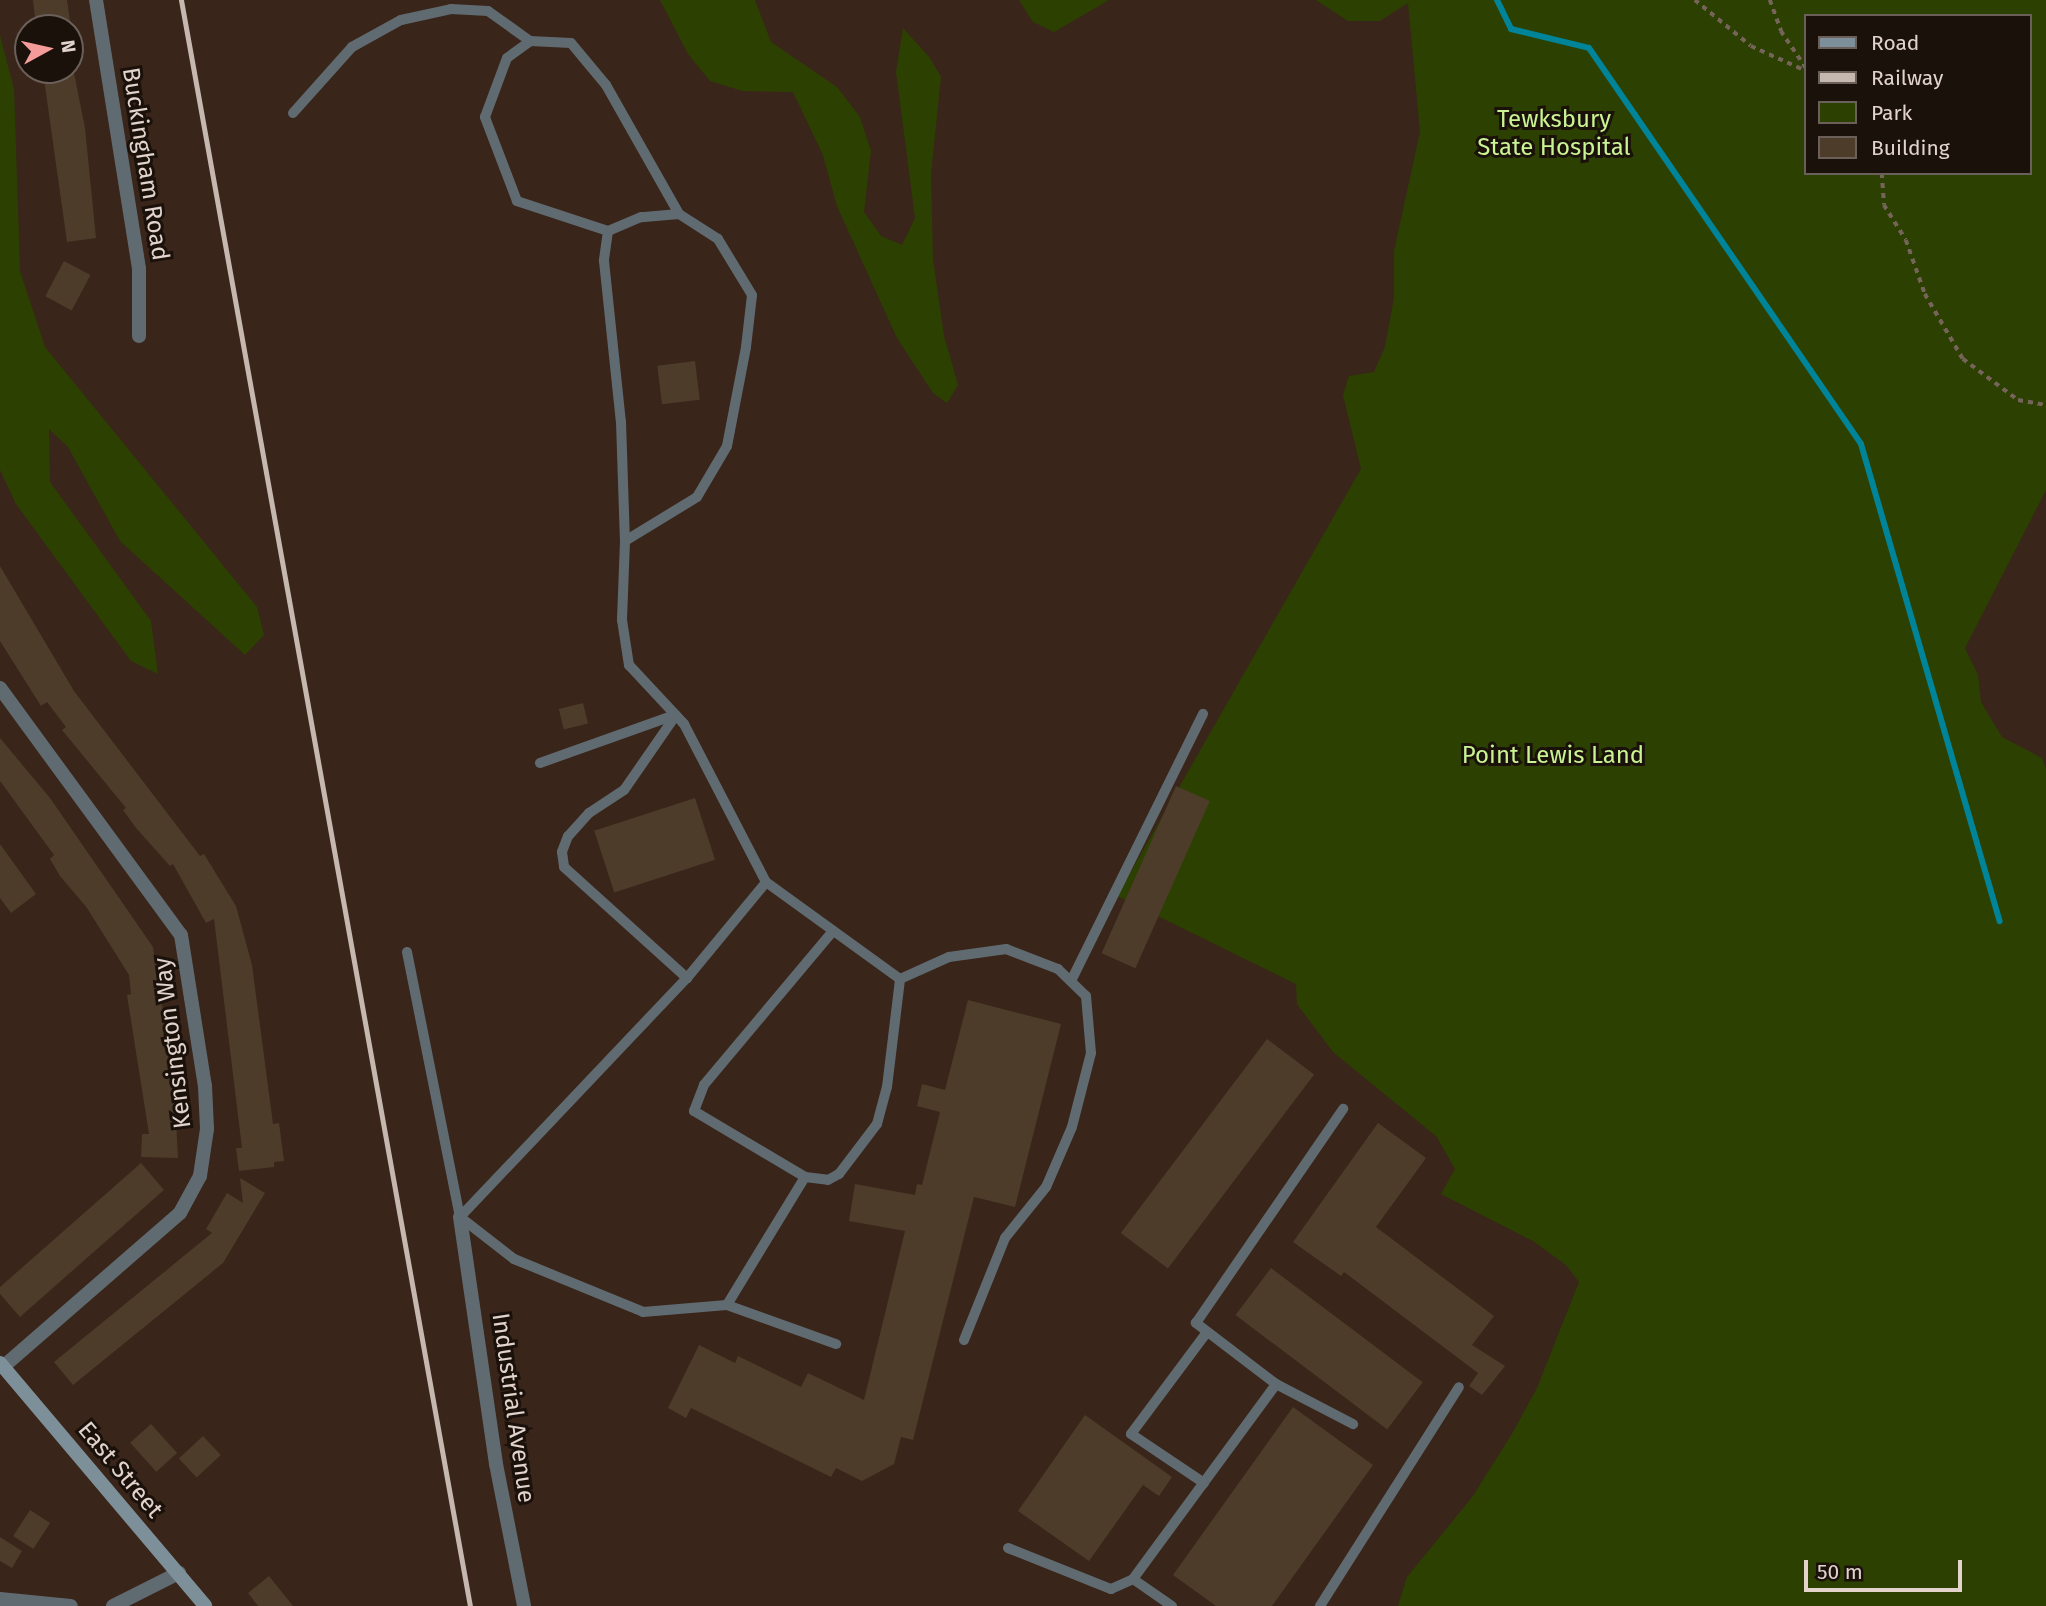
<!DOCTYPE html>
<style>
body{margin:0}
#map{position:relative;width:2046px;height:1606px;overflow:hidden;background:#392519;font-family:"Fira Sans",sans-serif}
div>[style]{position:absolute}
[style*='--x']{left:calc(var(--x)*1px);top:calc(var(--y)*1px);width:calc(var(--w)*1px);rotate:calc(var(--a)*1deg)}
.green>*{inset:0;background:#2c4101}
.stream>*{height:6px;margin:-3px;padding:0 3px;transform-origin:3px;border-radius:3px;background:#00849a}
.building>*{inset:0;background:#4d3c2a;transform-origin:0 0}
.path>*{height:3.5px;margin-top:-1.75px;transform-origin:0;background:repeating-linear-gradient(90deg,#76645a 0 5px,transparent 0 10px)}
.lane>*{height:10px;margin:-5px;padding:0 5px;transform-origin:5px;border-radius:5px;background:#606b71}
.street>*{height:14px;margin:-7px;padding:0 7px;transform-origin:7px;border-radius:7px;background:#606b71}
.secondary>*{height:14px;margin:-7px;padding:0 7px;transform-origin:7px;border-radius:7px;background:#7d8f99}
.rail>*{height:5px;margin:-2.5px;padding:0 2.5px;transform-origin:2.5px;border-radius:2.5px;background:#c6b7af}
span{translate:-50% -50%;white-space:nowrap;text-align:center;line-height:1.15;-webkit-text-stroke:6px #1a110b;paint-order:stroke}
.park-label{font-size:24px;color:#caf393}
.street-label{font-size:24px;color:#e2d4cd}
.legend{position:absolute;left:1804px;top:14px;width:228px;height:161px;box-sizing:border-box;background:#1a110b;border:2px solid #6a5f59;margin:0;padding:9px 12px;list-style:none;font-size:21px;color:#e2d4cd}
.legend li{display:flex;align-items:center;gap:14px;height:35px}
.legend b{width:35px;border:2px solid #6a5f59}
.north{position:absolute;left:14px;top:14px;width:70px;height:70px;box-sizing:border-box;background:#1a110b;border:2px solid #6a5f59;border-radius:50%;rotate:82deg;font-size:19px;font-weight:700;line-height:28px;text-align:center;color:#e2d4cd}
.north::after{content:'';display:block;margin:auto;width:24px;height:32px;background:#f59b9a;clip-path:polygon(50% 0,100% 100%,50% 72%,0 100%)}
.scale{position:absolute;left:1804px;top:1560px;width:158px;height:32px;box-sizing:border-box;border:4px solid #e2d4cd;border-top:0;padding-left:9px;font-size:21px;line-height:24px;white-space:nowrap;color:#e2d4cd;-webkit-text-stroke:5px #1a110b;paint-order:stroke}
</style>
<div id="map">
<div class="green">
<div style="clip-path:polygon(660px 0,755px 0,771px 42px,837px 87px,860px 117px,871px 151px,864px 212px,881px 236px,902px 245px,915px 218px,896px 72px,903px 28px,930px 58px,941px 77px,931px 174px,933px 259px,944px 336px,958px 385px,947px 403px,933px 393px,897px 338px,837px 206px,823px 155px,793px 92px,742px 91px,710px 81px,688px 54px)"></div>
<div style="clip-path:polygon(1019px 0,1109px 0,1054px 32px,1033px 22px)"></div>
<div style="clip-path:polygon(evenodd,1316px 0,2046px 0,2046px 490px,1965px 648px,1978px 675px,1981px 702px,2002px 737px,2042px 758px,2046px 769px,2046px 1606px,1398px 1606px,1407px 1577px,1473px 1496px,1513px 1432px,1537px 1388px,1579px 1282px,1566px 1265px,1533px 1241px,1441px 1194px,1455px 1169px,1437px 1137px,1333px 1052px,1297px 1004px,1296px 984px,1117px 896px,1361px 469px,1343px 395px,1349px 376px,1374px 372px,1385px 347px,1394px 297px,1394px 251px,1420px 132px,1408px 3px,1380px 21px,1348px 21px,1316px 0,1806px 16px,2030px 16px,2030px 173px,1806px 173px,1806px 16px)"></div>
<div style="clip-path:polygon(0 35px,14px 89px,20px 271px,45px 347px,257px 607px,264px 635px,245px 655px,120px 541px,68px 447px,49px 429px,50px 482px,151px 621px,158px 674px,131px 661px,16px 504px,0 470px)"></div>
</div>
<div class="stream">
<div style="--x:1497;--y:0;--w:32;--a:64"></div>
<div style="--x:1511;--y:29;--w:80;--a:13.7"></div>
<div style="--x:1589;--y:48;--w:480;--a:55.5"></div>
<div style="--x:1861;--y:444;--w:497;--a:73.8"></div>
</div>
<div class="building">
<div style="clip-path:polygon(67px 0,71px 28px,36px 28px,33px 0)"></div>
<div style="clip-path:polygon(73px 68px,85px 128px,96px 238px,67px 242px,43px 72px)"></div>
<div style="left:64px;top:261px;width:30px;height:40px;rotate:28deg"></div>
<div style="left:695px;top:361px;width:39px;height:38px;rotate:83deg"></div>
<div style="clip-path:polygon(0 566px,74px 691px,200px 856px,204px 854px,236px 906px,252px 965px,273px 1124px,279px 1123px,284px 1161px,274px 1162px,274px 1167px,239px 1171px,236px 1148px,242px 1148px,214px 919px,206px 923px,173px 864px,170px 866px,136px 828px,123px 810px,126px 808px,62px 730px,66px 727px,47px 702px,41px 706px,0 641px)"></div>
<div style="left:583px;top:703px;width:21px;height:25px;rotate:76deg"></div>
<div style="clip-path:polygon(0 738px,50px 798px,153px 947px,174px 1081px,178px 1158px,141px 1157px,142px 1134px,149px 1134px,127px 995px,131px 994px,129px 975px,87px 908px,60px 876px,50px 859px,54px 855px,0 781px)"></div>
<div style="left:1176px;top:786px;width:37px;height:183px;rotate:24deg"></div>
<div style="left:695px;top:798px;width:65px;height:106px;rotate:72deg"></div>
<div style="clip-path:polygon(0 844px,36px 894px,11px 913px,0 898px)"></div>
<div style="clip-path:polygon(968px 1000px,1061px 1024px,1015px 1207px,974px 1197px,913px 1440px,901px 1437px,894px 1464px,862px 1481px,836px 1468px,831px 1477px,691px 1408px,686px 1418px,668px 1408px,699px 1345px,735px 1363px,738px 1356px,801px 1387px,808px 1373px,864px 1400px,905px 1231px,849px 1221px,855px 1184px,915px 1195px,917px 1184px,922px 1185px,940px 1112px,917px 1106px,922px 1084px,945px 1090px)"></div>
<div style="left:1267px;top:1039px;width:59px;height:243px;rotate:37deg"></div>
<div style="clip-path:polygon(1378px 1123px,1426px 1158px,1376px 1227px,1494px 1316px,1472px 1345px,1505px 1366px,1482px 1395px,1469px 1386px,1478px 1373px,1344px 1272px,1341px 1276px,1293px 1242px)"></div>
<div style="clip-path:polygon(141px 1163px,164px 1190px,20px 1317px,0 1294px,0 1287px)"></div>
<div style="clip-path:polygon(240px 1178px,265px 1193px,223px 1263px,73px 1385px,54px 1362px,212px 1233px,206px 1229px,227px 1193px,243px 1203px)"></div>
<div style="left:1271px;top:1268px;width:190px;height:59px;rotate:37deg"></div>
<div style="clip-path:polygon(1293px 1407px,1373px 1465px,1272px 1606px,1216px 1606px,1173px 1575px)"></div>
<div style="clip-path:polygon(1085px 1415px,1172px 1477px,1159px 1496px,1143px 1485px,1089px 1561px,1018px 1511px)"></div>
<div style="left:151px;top:1424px;width:39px;height:28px;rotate:48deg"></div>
<div style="left:203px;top:1436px;width:26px;height:33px;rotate:47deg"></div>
<div style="left:30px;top:1510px;width:24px;height:31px;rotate:33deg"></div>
<div style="clip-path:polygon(0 1537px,22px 1551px,12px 1568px,0 1561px)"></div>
<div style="clip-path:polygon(269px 1576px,293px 1606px,258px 1606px,248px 1593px)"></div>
</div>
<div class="path">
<div style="--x:1695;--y:0;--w:72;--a:39.4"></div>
<div style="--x:1751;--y:46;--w:60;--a:24.4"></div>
<div style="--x:1770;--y:0;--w:33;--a:70"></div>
<div style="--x:1781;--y:31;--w:45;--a:56"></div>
<div style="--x:1882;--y:173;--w:32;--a:86"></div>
<div style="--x:1884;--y:205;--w:41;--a:57.8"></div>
<div style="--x:1906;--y:240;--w:57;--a:70.6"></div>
<div style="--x:1925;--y:294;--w:75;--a:59.7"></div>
<div style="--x:1963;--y:359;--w:69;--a:36.7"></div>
<div style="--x:2018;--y:400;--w:28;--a:10"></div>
</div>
<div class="lane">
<div style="--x:293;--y:113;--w:89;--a:-48.2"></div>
<div style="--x:352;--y:47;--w:56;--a:-28.9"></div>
<div style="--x:401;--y:20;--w:51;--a:-12.4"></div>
<div style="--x:451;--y:9;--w:37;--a:3"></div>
<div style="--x:488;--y:11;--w:52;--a:35.5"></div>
<div style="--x:608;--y:231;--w:96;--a:-161.8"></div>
<div style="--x:517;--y:201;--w:90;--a:-110.9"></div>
<div style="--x:485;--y:117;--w:63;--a:-69.6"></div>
<div style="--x:507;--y:58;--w:29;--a:-36"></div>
<div style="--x:530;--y:41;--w:41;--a:2.8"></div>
<div style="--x:571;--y:43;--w:55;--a:50.2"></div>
<div style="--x:606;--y:85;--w:148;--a:60.5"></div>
<div style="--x:625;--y:541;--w:84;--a:-31.4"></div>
<div style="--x:697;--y:497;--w:59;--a:-59.5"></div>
<div style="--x:727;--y:446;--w:101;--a:-79.1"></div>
<div style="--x:746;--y:347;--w:52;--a:-83.4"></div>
<div style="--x:752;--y:295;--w:66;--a:-121.3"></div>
<div style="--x:718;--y:239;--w:46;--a:-147.3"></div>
<div style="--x:679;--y:214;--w:38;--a:175"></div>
<div style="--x:641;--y:217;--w:36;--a:157"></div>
<div style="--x:608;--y:231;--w:30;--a:98"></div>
<div style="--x:604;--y:261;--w:162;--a:84"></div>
<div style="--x:621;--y:422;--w:119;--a:88.1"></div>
<div style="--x:625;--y:541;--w:79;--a:92.2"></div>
<div style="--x:622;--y:620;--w:46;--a:81.2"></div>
<div style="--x:629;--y:665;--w:81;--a:47"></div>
<div style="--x:684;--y:724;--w:178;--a:62.6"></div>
<div style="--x:676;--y:715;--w:91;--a:124.7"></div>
<div style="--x:624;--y:790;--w:42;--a:146.7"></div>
<div style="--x:589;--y:813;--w:31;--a:132"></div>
<div style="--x:568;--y:836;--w:17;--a:111"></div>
<div style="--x:562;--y:852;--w:15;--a:82"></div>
<div style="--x:564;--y:867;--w:166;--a:42.1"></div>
<div style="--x:540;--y:763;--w:143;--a:-19.6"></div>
<div style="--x:833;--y:931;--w:201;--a:130"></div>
<div style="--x:704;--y:1085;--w:28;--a:111"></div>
<div style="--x:694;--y:1111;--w:129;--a:30.7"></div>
<div style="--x:805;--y:1177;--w:150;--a:121.4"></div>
<div style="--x:727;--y:1305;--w:116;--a:19.7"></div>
<div style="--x:407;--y:952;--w:270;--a:78.7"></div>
<div style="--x:460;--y:1217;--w:68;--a:37.9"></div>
<div style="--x:514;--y:1259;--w:139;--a:22.3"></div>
<div style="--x:643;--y:1312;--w:84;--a:-4.8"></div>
<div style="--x:900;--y:979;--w:54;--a:-24.2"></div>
<div style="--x:949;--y:957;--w:58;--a:-8"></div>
<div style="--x:1006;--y:949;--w:56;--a:21"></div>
<div style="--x:1058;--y:969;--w:39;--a:44"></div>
<div style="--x:1086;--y:996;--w:57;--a:85"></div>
<div style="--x:1091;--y:1053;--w:76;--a:104.4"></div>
<div style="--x:1072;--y:1127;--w:65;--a:113.4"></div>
<div style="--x:1046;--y:1187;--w:65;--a:128.8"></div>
<div style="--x:1005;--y:1238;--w:110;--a:111.9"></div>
<div style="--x:1071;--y:981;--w:298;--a:-63.7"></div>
<div style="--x:805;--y:1177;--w:23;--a:7"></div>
<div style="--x:828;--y:1180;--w:13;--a:-29"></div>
<div style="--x:839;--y:1174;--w:63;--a:-52.8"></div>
<div style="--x:877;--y:1124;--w:38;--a:-75"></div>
<div style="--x:887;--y:1087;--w:109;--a:-83.1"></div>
<div style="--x:460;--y:1217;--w:330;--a:-46.5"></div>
<div style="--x:687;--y:978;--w:124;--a:-50.5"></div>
<div style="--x:766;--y:882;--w:165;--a:35.9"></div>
<div style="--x:1276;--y:1384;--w:87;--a:27.5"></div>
<div style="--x:1204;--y:1483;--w:88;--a:-146.1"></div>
<div style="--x:1131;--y:1434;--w:127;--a:-53.3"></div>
<div style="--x:1008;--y:1548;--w:111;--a:21.7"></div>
<div style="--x:1111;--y:1589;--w:24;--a:-24"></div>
<div style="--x:1172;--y:1606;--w:47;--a:-145.3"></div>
<div style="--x:1133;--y:1579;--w:242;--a:-53.7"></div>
<div style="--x:1276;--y:1384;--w:101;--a:-142.7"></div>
<div style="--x:1196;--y:1323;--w:260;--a:-55.5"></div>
<div style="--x:1320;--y:1606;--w:259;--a:-57.6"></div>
</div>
<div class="street">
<div style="--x:96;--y:0;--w:272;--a:80.9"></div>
<div style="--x:139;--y:269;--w:67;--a:90"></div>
<div style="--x:0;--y:688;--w:306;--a:53.8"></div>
<div style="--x:181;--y:935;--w:153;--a:81"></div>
<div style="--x:205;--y:1086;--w:43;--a:87.3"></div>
<div style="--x:207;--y:1129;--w:48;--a:98.5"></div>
<div style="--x:200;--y:1176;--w:42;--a:118.4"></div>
<div style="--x:180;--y:1213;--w:235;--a:139"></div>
<div style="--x:460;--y:1217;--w:250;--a:81.7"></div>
<div style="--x:496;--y:1464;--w:145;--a:78.8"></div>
<div style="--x:0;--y:1599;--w:71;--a:5.6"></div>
<div style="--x:113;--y:1606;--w:74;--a:-26.6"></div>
</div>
<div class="secondary">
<div style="--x:0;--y:1363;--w:318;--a:49.8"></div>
</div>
<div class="rail">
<div style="--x:181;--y:0;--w:1632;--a:79.8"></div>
</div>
<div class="park-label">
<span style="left:1554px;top:134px">Tewksbury<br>State Hospital</span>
<span style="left:1553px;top:756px">Point Lewis Land</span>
</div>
<div class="street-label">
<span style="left:145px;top:164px;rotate:81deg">Buckingham Road</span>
<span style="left:173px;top:1043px;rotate:-97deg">Kensington Way</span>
<span style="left:513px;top:1408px;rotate:82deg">Industrial Avenue</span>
<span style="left:120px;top:1470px;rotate:50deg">East Street</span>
</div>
<ul class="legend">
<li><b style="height:9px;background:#7d8f99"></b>Road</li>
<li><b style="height:9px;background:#c6b7af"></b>Railway</li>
<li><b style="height:19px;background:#2c4101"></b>Park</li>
<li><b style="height:19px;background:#4d3c2a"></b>Building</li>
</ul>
<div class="north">N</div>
<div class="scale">50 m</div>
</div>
